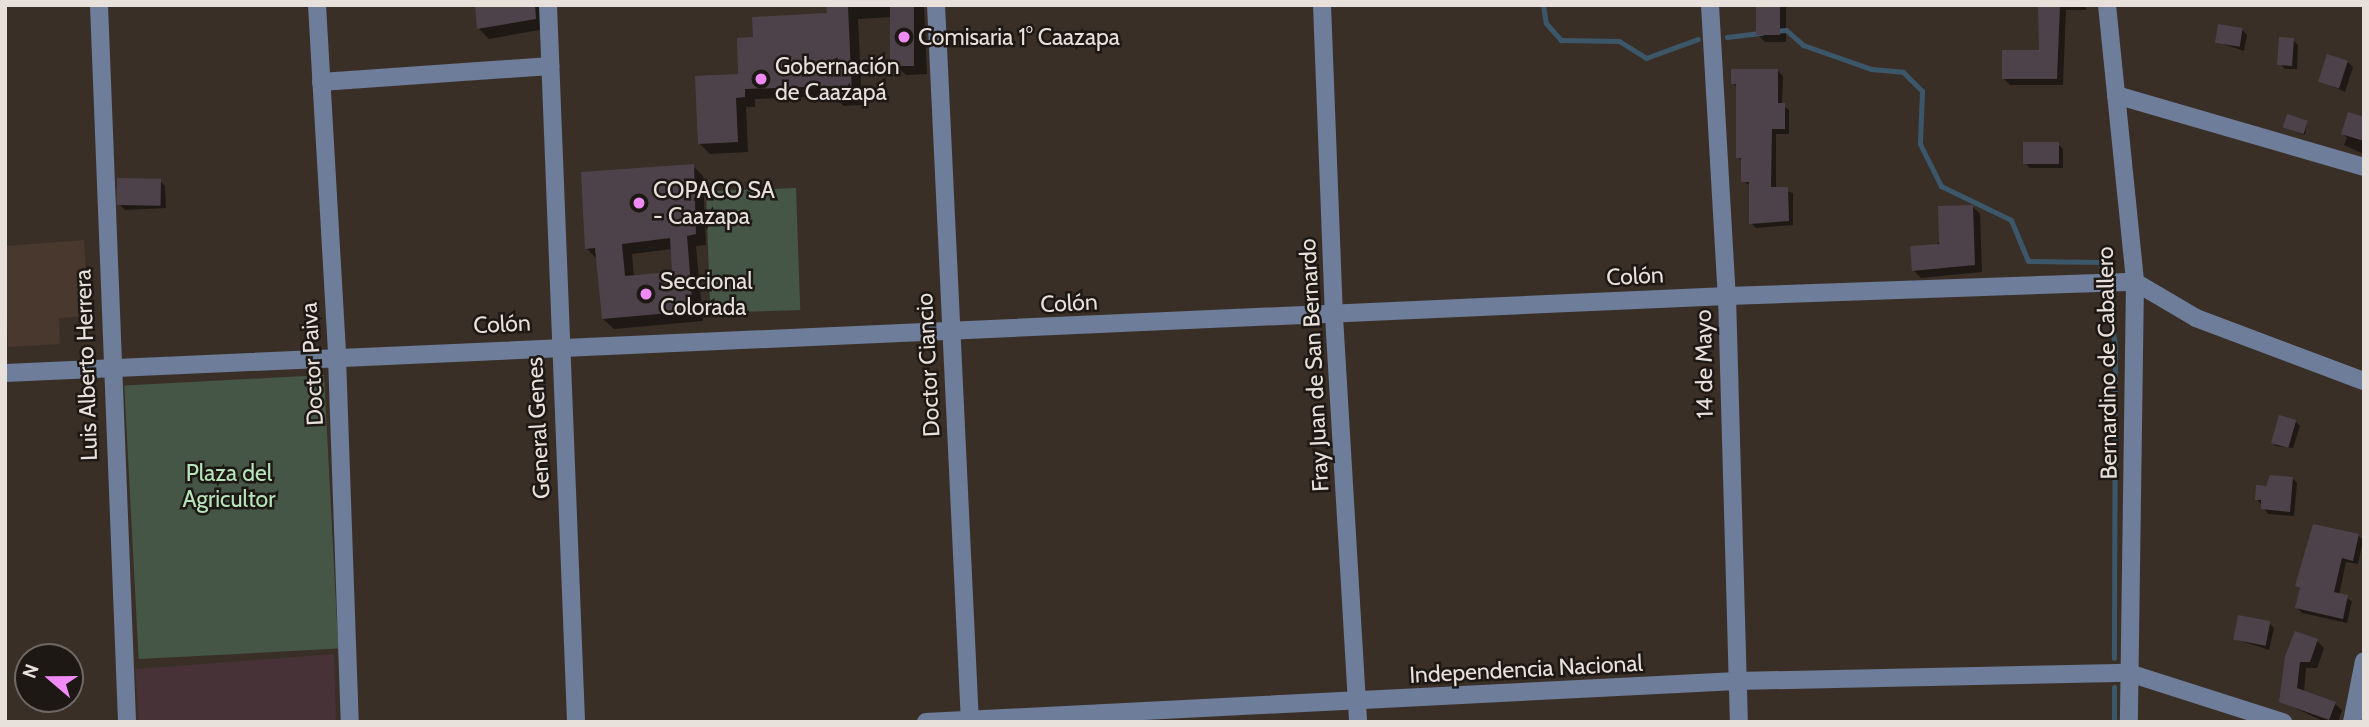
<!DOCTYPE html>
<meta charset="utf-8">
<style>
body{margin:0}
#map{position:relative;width:2369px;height:727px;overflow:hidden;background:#392f27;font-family:Cabin,sans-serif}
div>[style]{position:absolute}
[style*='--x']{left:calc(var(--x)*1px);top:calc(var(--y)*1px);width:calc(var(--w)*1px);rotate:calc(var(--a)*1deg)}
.commercial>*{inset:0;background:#463237}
.education>*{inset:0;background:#48382e}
.green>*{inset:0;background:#455646;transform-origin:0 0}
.shadow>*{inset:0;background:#0007}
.stream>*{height:5px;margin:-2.5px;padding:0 2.5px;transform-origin:2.5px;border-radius:2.5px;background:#3d576a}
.building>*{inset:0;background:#4e424a;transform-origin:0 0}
.minor>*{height:18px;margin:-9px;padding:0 9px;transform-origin:9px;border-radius:9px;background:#6e7d9a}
.dots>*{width:19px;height:19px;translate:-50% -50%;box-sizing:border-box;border:4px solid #1d1814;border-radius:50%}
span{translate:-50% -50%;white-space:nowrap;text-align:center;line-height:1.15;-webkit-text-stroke:5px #1d1814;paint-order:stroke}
.poi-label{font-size:23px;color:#e7e0db}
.left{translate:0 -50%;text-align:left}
.street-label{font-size:23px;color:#e7e0db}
.park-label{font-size:23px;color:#b7e4ba}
.frame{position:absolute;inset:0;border:7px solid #e7e0db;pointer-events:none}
.north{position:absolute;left:14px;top:643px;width:70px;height:70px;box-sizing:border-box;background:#1d1814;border:2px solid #6e6864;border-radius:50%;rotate:290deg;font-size:19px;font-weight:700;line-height:28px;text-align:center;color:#e7e0db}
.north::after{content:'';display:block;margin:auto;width:24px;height:32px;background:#f08bf5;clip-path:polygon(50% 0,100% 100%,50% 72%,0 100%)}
</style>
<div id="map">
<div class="commercial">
<div style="clip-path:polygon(334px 654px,336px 722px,139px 722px,135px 669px)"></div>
</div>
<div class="education">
<div style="clip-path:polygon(84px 240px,89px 316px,59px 318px,60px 344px,8px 347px,5px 246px)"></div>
</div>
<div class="green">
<div style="left:796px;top:188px;width:122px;height:90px;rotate:88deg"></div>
<div style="left:324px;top:375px;width:274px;height:200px;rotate:87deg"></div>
</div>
<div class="shadow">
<div style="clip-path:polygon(476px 5px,544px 5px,545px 29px,489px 39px,478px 28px)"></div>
<div style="clip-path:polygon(828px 5px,924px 5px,927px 74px,906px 75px,895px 65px,893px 17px,858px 19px,862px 105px,844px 106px,833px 96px,755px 99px,755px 107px,746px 107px,748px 152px,710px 154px,699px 143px,740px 76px,754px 39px,829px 15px)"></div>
<div style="clip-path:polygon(1758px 5px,1786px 5px,1786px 42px,1765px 42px,1757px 34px)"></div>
<div style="clip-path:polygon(2041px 5px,2086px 5px,2086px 10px,2066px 10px,2063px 85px,2010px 85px,2004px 79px,2040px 51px)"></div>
<div style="clip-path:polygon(2242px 30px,2247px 35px,2244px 51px,2217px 42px)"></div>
<div style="clip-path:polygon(2293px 40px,2298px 45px,2297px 69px,2285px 69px,2280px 64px)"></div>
<div style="clip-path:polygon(2348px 62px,2353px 67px,2345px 92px,2321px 81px)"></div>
<div style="clip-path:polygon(1778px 71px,1783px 76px,1782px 105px,1789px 110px,1789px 134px,1776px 134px,1776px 188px,1793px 193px,1793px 225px,1756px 228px,1751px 223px,1751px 186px,1743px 181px,1743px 162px,1738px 157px,1738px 88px,1733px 83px)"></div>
<div style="clip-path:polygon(2364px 119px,2364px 154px,2344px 145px,2347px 138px,2343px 133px)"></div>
<div style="clip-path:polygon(2307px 122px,2305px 135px,2284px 127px)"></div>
<div style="clip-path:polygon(2058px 144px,2063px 149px,2063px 168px,2030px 168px,2025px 163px)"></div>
<div style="clip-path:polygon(evenodd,693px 166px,703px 176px,706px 245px,696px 246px,703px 321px,614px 329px,603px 319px,597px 259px,586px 248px,693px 166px,672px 249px,674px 274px,634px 277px,632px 254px,672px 249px)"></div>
<div style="clip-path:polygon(160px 181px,165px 186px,166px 208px,125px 210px,120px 205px)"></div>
<div style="clip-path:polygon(1972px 206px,1980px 214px,1982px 272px,1921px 278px,1913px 270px)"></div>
<div style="clip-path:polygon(2295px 421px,2300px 426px,2293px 448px,2276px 446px,2273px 443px)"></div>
<div style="clip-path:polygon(2292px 478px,2297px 483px,2294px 516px,2268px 514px,2257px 499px,2268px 488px)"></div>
<div style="clip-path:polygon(2358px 535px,2363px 540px,2358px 564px,2346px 562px,2339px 595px,2352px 601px,2347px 623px,2302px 613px,2297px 608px,2301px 590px,2297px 586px)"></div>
<div style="clip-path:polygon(2269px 623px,2274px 628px,2269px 650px,2235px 639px)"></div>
<div style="clip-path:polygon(2317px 641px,2324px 648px,2317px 668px,2306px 668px,2304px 692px,2335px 704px,2342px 710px,2338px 722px,2325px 722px,2281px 701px,2287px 655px)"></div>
</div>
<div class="stream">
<div style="--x:1543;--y:5;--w:18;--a:81"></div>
<div style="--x:1546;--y:23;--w:23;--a:49"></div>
<div style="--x:1561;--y:40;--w:58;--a:1"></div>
<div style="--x:1619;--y:41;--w:32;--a:32"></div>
<div style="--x:1646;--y:58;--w:55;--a:-20.1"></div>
<div style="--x:1775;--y:31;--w:11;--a:-5"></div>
<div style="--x:1786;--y:30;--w:23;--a:41"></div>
<div style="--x:1803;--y:45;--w:72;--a:19.4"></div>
<div style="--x:1871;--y:69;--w:32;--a:5"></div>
<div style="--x:1903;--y:72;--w:27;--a:45"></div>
<div style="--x:1922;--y:91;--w:53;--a:92.2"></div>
<div style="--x:1920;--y:144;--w:47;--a:63.4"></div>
<div style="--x:1941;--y:186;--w:78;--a:25.9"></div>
<div style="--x:2011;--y:220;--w:44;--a:67.5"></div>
<div style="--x:2028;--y:261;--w:72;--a:0.8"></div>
<div style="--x:2100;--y:262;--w:7;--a:74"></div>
<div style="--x:1727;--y:37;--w:35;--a:-7"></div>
<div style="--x:2107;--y:298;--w:48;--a:80.3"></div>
<div style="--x:2115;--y:345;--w:313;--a:90.2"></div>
<div style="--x:2114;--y:722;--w:35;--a:-90"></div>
</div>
<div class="building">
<div style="clip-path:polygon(475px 5px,535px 5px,536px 19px,477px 29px)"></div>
<div style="clip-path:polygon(826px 5px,848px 5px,852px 95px,831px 96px,831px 86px,745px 89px,745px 97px,736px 98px,738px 142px,698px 144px,695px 76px,738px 74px,737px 38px,753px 37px,752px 17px,827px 13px)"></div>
<div style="left:890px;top:5px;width:24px;height:61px"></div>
<div style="left:1756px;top:5px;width:24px;height:30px"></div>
<div style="clip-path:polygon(2038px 5px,2060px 5px,2057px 79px,2002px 79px,2002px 50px,2039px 50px)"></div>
<div style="left:2218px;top:24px;width:25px;height:19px;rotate:9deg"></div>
<div style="left:2279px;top:37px;width:15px;height:28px;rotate:4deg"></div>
<div style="left:2327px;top:54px;width:22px;height:29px;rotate:18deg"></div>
<div style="clip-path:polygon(1731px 69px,1778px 69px,1778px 103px,1785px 103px,1785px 129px,1772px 129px,1771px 187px,1788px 187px,1789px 221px,1749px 224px,1749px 182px,1741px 182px,1741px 158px,1736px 158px,1736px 84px,1731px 84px)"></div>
<div style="clip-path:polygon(2348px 112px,2364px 117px,2364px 141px,2341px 134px)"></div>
<div style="left:2287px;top:114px;width:22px;height:14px;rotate:18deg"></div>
<div style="left:2023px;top:142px;width:36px;height:22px"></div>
<div style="clip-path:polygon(evenodd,694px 164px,696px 234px,687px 236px,693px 311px,602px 319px,595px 248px,585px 249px,581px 172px,694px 164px,670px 238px,672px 272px,625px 276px,622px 244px,670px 238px)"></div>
<div style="left:117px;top:178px;width:44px;height:27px;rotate:1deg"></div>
<div style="clip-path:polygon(1973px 205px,1975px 265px,1912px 271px,1910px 246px,1939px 244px,1938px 206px)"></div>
<div style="left:2279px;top:415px;width:18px;height:29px;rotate:16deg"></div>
<div style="clip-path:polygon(2270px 475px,2293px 477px,2290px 512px,2261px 509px,2261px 500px,2255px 500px,2256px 485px,2266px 486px)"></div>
<div style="clip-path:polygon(2313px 524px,2359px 534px,2353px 561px,2342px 558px,2334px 592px,2348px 595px,2343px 619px,2295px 608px,2300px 588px,2295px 586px)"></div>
<div style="left:2238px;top:615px;width:33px;height:25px;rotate:11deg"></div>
<div style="clip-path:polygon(2295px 631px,2318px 639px,2310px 662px,2300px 662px,2297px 688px,2336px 702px,2329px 720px,2279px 702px,2285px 656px)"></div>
</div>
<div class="minor">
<div style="--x:99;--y:5;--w:718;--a:87.76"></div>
<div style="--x:317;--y:5;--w:353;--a:86.7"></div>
<div style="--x:337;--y:357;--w:365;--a:88"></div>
<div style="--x:548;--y:5;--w:718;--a:87.76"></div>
<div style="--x:936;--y:5;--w:718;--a:87.29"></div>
<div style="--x:1322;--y:5;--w:311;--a:87.8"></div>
<div style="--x:1334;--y:316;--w:407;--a:86.6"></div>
<div style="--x:1710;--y:5;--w:291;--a:86.7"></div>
<div style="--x:1727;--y:296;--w:426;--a:88.4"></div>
<div style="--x:2107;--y:5;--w:278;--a:84.2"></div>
<div style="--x:2135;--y:282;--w:440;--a:90.8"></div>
<div style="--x:321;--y:82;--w:230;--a:-4"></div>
<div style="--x:2116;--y:95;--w:258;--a:16.2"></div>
<div style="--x:2135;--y:282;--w:71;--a:30.5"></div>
<div style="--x:2196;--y:318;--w:179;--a:20.6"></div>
<div style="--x:5;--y:373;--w:1724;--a:-2.56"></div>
<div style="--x:1727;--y:296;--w:408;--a:-2"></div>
<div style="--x:926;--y:722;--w:812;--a:-2.89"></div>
<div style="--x:1737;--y:681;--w:392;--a:-1.2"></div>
<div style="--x:2129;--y:673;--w:162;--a:17.7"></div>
<div style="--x:2352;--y:722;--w:62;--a:-78.9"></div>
</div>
<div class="dots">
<div style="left:904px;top:37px;background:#f08bf5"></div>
<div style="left:761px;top:79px;background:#f08bf5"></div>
<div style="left:639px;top:203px;background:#f08bf5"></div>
<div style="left:646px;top:294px;background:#f08bf5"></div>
</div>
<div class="poi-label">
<span class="left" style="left:918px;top:37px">Comisaria 1° Caazapa</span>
<span class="left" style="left:775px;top:79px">Gobernación<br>de Caazapá</span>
<span class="left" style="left:653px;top:203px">COPACO SA<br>- Caazapa</span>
<span class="left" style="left:660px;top:294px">Seccional<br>Colorada</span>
</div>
<div class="street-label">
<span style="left:1635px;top:276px;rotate:-3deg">Colón</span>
<span style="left:1069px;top:303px;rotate:-3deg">Colón</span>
<span style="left:502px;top:324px;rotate:-3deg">Colón</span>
<span style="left:2107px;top:363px;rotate:-91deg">Bernardino de Caballero</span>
<span style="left:312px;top:364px;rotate:-93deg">Doctor Paiva</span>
<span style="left:1704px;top:364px;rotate:-91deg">14 de Mayo</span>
<span style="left:86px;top:365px;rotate:-92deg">Luis Alberto Herrera</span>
<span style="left:928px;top:365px;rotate:-93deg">Doctor Ciancio</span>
<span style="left:1314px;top:365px;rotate:-93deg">Fray Juan de San Bernardo</span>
<span style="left:538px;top:428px;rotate:-93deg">General Genes</span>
<span style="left:1526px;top:669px;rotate:-3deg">Independencia Nacional</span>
</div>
<div class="park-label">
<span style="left:229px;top:486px">Plaza del<br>Agricultor</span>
</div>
<div class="frame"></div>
<div class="north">N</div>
</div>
